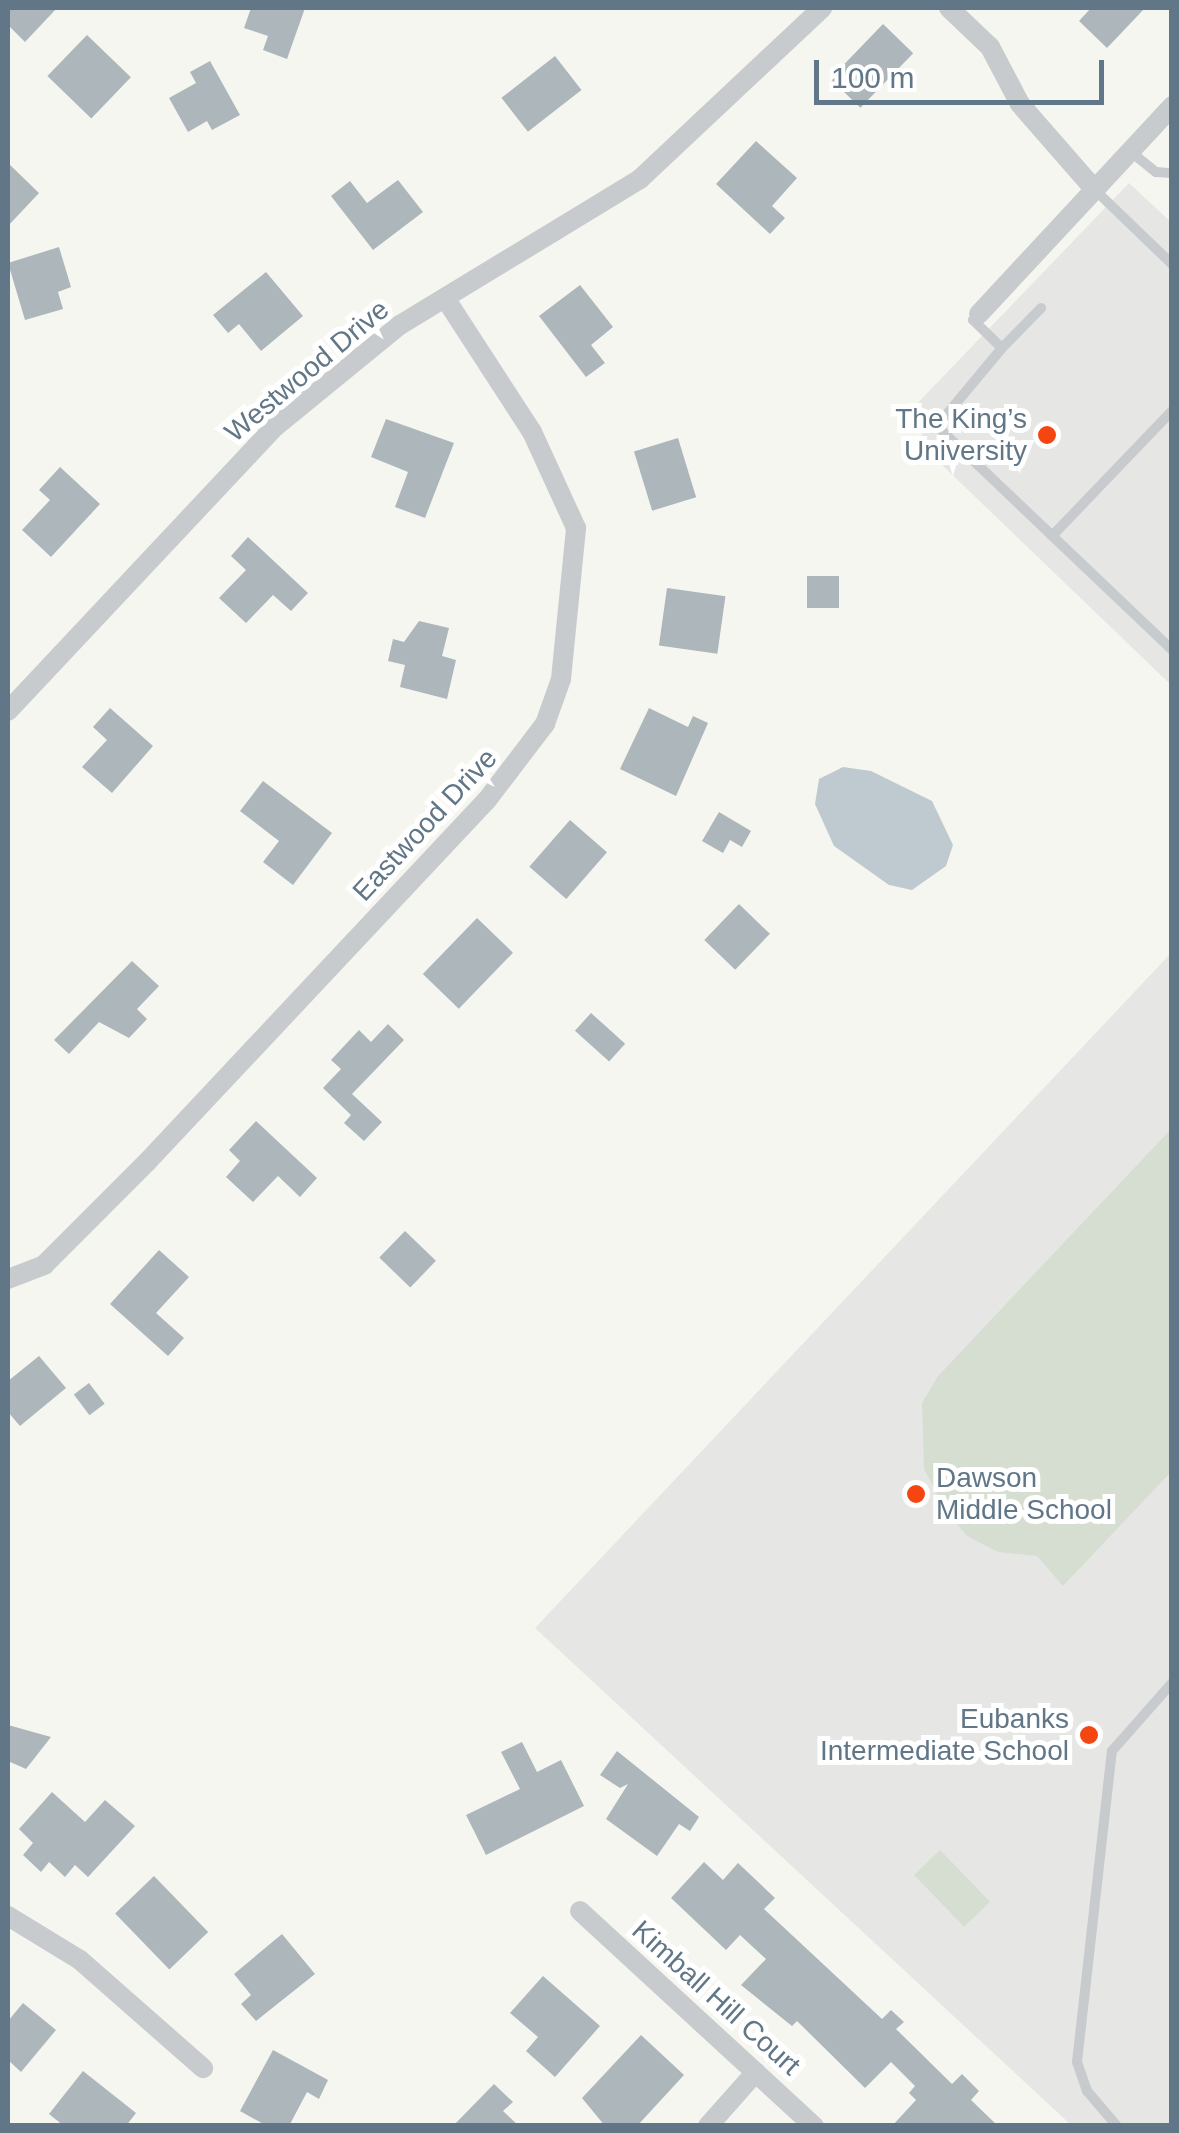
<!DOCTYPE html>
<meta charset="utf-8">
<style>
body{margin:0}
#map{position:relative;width:1179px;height:2133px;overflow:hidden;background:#f6f6f1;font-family:Arial,sans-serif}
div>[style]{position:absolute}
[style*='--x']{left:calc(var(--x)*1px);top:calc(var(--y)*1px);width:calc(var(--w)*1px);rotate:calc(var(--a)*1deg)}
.built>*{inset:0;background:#e6e7e5}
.green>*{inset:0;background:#d6ded2;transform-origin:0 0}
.water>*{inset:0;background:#becad0}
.building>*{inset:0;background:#acb6bb;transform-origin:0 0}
.lane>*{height:10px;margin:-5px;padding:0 5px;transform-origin:5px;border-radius:5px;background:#c8cbce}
.street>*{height:20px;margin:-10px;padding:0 10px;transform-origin:10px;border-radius:10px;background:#c8cbce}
.dots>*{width:28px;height:28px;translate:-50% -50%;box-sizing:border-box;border:5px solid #fff;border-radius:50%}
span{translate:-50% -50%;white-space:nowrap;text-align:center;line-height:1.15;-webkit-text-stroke:10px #fff;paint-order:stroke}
.street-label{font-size:28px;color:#617686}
.poi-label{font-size:28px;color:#617686}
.right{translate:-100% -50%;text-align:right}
.left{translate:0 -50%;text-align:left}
.frame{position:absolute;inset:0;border:10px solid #617686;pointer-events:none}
.scale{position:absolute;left:814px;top:60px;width:290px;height:45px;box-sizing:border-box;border:5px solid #617686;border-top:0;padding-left:12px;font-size:30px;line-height:35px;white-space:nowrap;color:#617686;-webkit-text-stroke:8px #fff;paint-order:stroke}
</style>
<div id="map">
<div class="built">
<div style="clip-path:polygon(1129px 183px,1171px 222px,1171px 685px,917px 441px,926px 429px,909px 412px)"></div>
<div style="clip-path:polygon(1171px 953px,1171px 2125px,1071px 2125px,535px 1628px)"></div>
</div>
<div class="green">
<div style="clip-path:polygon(1171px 1129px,1171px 1472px,1063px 1586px,1037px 1556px,998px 1552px,967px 1536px,946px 1511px,924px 1469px,922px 1403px,938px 1376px)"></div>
<div style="left:940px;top:1850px;width:72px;height:36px;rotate:46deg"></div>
</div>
<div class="water">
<div style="clip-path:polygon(843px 767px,871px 771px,932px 801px,953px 845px,946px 866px,912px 890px,889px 885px,834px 846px,815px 804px,819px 779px)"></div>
</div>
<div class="building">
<div style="clip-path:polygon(8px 8px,57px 8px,25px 42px,8px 25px)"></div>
<div style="clip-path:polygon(251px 8px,305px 8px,287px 59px,263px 50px,268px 36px,244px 28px)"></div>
<div style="clip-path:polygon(1091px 8px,1145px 8px,1107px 48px,1079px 21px)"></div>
<div style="left:883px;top:24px;width:42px;height:76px;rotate:44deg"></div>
<div style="left:87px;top:35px;width:61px;height:57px;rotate:44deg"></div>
<div style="left:555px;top:56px;width:43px;height:68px;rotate:52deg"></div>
<div style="clip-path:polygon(210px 61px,240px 115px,212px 130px,207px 121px,188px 132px,169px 98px,196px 83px,190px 72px)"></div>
<div style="clip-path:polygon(756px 141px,797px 178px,772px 206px,785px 218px,770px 234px,716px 184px)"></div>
<div style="clip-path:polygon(8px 163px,39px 193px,8px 226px)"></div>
<div style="clip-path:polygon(398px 180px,423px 212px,373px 250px,331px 196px,350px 181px,367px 203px)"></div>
<div style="clip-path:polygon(59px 247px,71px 287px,58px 292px,63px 309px,25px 320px,8px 263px)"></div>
<div style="clip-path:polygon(266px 272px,303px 316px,261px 351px,239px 324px,228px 333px,213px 315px)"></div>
<div style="clip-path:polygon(580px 285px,613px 327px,591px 345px,605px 363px,586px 377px,539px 316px)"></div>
<div style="clip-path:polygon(386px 419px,454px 443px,425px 518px,395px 507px,408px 472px,371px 457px)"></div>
<div style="left:678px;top:438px;width:62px;height:46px;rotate:73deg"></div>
<div style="clip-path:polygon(60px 467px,100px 504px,51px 557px,22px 530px,50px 500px,39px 490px)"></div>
<div style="clip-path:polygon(248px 537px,308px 593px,291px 611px,273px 595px,246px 623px,219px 598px,246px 570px,231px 556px)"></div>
<div style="left:839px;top:576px;width:32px;height:32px;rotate:90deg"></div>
<div style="left:667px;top:588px;width:59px;height:58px;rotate:8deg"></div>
<div style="clip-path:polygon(419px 621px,449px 628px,442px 656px,456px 660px,447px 699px,400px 687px,405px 665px,388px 661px,393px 639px,404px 642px)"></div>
<div style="clip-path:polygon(110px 708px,153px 746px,112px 793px,82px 767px,107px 740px,93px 727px)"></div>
<div style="clip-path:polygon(649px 708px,688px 727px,693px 716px,708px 723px,676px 796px,620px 769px)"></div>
<div style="clip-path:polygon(263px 781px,332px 833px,293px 885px,263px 862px,279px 841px,240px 811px)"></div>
<div style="clip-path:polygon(719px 812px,751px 831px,742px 847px,730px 840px,723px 853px,702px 841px)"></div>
<div style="left:570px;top:820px;width:49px;height:62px;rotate:41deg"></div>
<div style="left:739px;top:904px;width:43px;height:50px;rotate:44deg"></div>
<div style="left:477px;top:918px;width:50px;height:78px;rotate:44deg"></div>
<div style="clip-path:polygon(132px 961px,159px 986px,137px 1009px,147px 1019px,129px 1038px,99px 1022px,69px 1054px,54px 1040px)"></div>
<div style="left:591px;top:1013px;width:46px;height:24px;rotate:42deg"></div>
<div style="clip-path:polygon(388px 1024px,404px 1040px,352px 1094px,382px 1122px,364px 1141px,344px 1123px,351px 1115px,323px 1088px,341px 1069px,331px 1060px,359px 1030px,371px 1042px)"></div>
<div style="clip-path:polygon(256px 1121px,317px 1178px,300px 1197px,278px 1176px,253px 1202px,226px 1177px,240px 1161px,229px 1150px)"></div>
<div style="left:405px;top:1231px;width:43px;height:37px;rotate:44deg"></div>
<div style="clip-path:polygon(159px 1250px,189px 1277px,156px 1313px,184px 1338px,168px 1356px,110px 1304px)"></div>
<div style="clip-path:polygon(39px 1356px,66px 1388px,20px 1426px,8px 1412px,8px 1381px)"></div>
<div style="left:89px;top:1383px;width:26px;height:19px;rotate:53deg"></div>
<div style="clip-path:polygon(8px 1725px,51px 1737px,26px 1769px,8px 1761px)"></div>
<div style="clip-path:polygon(522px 1742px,537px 1772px,561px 1760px,584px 1806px,486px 1855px,466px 1815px,520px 1789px,501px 1752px)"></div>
<div style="clip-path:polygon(617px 1751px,699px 1817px,690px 1831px,679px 1824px,657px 1856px,606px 1819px,628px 1784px,620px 1788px,600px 1775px)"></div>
<div style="clip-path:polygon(52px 1792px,85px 1822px,105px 1800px,135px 1826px,88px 1877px,75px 1865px,65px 1877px,49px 1862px,41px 1872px,23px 1855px,33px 1843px,19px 1829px)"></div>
<div style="clip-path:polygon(704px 1862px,723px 1880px,738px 1863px,775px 1898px,764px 1909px,882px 2019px,891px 2010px,904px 2022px,896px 2029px,952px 2084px,962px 2074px,979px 2091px,971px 2100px,998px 2126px,892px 2126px,916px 2100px,909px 2093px,915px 2086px,891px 2062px,865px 2088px,797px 2021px,792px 2026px,741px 1985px,766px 1959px,740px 1935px,726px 1950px,671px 1898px)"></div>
<div style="left:154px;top:1876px;width:78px;height:54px;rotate:46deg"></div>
<div style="clip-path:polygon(282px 1934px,315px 1974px,256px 2021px,241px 2004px,251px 1995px,234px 1974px)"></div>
<div style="clip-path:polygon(543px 1976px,600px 2026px,555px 2077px,526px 2051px,538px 2037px,510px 2013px)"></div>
<div style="clip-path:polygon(23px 2003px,56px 2030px,21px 2072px,8px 2060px,8px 2021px)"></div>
<div style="clip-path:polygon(641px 2035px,684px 2075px,637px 2126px,605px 2126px,582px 2098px)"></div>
<div style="clip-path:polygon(273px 2050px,328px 2080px,319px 2099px,307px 2092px,289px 2126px,267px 2126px,240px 2111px)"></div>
<div style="clip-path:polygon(83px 2071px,136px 2113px,126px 2126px,64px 2126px,49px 2114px)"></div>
<div style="clip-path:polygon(494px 2084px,513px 2102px,503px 2111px,519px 2126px,453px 2126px)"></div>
</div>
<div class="lane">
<div style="--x:1131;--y:152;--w:32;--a:39"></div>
<div style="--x:1156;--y:172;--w:16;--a:4"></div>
<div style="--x:1095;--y:190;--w:107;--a:43.9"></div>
<div style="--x:978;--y:315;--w:7;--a:135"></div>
<div style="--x:973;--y:320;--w:40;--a:44"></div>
<div style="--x:1002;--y:348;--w:102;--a:129.8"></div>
<div style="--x:937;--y:426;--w:325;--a:43.6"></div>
<div style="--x:1002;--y:348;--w:56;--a:-45.7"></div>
<div style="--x:1052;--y:536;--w:173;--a:-46.2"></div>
<div style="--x:1117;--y:2126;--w:46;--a:-130.6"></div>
<div style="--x:1087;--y:2091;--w:31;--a:-109"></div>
<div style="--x:1077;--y:2062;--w:313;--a:-83.6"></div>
<div style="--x:1112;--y:1751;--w:91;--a:-48.6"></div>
</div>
<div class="street">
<div style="--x:949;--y:8;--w:57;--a:43.6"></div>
<div style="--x:990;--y:47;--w:64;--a:62.2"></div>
<div style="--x:1020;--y:104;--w:114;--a:48.9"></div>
<div style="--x:979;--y:314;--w:284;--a:-47.1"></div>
<div style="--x:8;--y:711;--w:391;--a:-46.8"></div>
<div style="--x:276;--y:426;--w:160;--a:-39.2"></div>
<div style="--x:400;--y:325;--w:281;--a:-31.3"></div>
<div style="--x:640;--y:179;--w:250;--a:-43.2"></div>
<div style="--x:8;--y:1279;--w:39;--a:-21"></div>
<div style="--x:44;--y:1265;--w:146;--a:-45"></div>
<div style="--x:147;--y:1162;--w:497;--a:-46.8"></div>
<div style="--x:487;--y:800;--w:96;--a:-52.7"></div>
<div style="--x:545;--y:724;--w:48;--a:-70.4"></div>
<div style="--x:561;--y:679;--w:152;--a:-84.3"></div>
<div style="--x:576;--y:528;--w:106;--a:-114.6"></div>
<div style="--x:532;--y:432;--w:160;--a:-123"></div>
<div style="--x:580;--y:1911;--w:318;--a:42.6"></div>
<div style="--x:8;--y:1916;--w:84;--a:31.4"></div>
<div style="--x:80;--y:1960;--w:164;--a:41.3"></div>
<div style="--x:708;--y:2126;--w:72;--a:-48.4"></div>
</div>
<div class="dots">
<div style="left:1047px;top:435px;background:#f54612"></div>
<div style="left:916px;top:1494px;background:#f54612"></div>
<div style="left:1089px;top:1735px;background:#f54612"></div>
</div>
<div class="street-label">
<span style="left:307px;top:371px;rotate:-40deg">Westwood Drive</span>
<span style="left:425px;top:825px;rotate:-47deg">Eastwood Drive</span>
<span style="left:716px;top:1998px;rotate:42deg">Kimball Hill Court</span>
</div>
<div class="poi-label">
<span class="right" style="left:1027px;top:435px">The King’s<br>University</span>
<span class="left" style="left:936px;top:1494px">Dawson<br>Middle School</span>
<span class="right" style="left:1069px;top:1735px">Eubanks<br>Intermediate School</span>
</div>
<div class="frame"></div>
<div class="scale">100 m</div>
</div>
